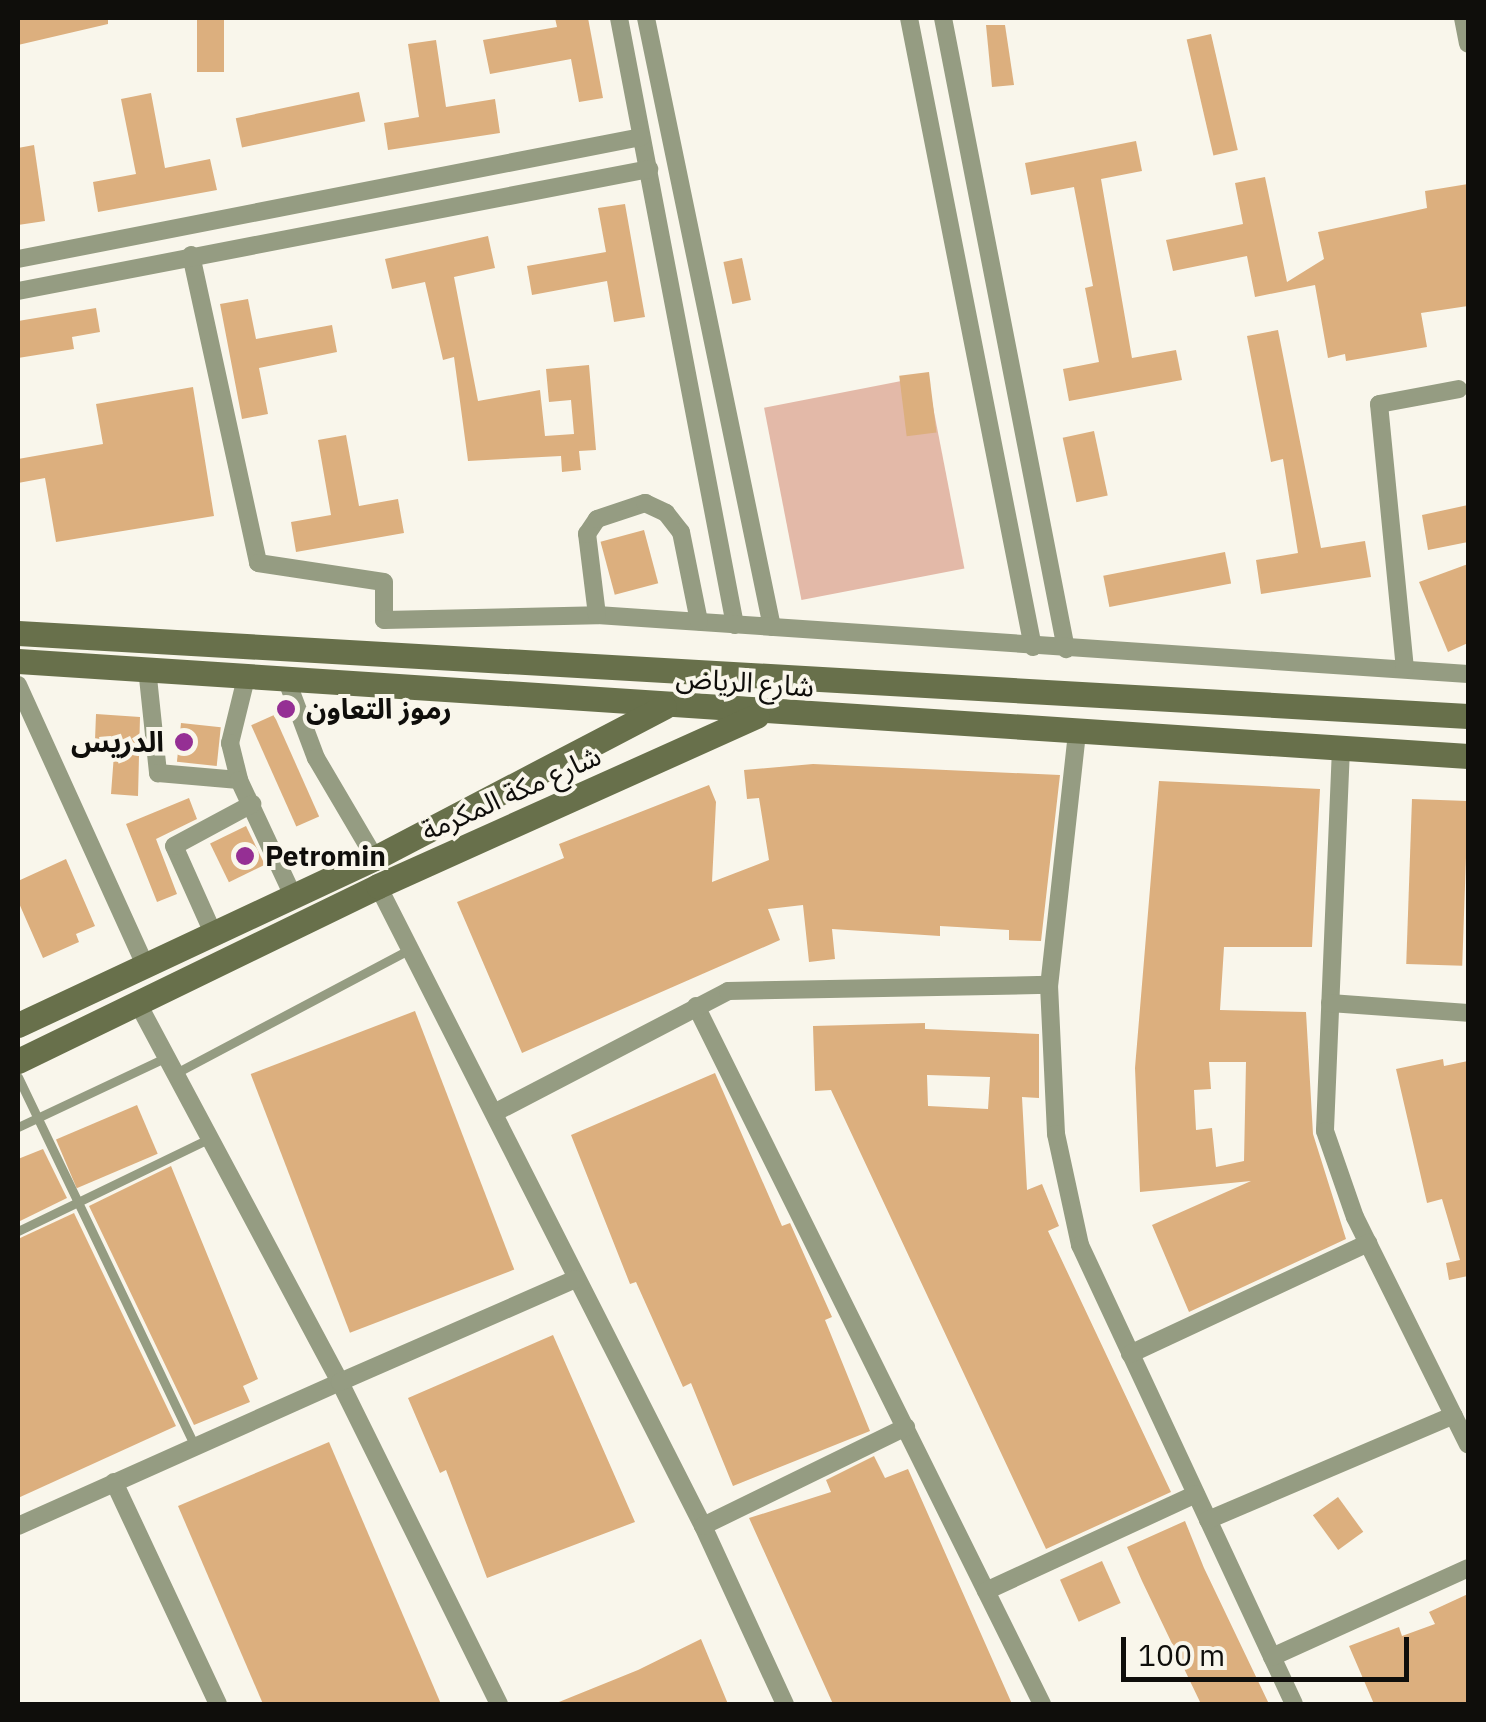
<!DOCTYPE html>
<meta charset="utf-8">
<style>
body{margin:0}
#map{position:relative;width:1486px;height:1722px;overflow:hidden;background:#f9f6eb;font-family:"IBM Plex Sans","Noto Sans Arabic",sans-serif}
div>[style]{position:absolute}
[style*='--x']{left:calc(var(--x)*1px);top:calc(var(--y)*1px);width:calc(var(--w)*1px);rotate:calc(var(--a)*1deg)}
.green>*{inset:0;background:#e3b9a8;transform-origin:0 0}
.building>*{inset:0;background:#dcaf7e;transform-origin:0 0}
.lane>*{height:9px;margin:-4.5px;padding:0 4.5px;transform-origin:4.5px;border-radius:4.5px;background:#959c82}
.street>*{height:18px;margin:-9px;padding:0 9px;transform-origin:9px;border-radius:9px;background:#959c82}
.secondary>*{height:25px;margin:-12.5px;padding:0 12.5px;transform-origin:12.5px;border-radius:12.5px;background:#68704b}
.dots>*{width:28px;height:28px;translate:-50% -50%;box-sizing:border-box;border:5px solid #f9f6eb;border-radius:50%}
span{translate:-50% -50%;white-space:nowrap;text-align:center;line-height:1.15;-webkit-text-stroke:8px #f9f6eb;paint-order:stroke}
.street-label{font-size:28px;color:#0f0e0b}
.poi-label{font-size:28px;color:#0f0e0b;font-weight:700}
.left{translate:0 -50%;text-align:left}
.right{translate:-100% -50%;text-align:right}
.frame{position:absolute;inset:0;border:20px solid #0f0e0b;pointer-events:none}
.scale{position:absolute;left:1121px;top:1637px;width:288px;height:45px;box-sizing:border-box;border:5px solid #0f0e0b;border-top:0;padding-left:12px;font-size:30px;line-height:35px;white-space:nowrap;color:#0f0e0b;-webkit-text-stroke:8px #f9f6eb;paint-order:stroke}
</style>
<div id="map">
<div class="green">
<div style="left:927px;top:376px;width:196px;height:166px;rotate:79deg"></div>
</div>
<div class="building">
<div style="clip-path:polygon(18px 18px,108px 18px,108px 24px,18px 45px)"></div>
<div style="left:197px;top:18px;width:27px;height:54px"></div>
<div style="clip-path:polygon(555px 18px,588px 18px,603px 98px,579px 102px,571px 59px,490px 74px,483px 40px,557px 27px)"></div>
<div style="clip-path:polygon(986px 25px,1005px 25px,1014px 85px,992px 87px)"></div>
<div style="left:1211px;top:34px;width:119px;height:25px;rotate:77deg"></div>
<div style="clip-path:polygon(436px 40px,446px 107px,495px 99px,500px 133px,388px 150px,384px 123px,419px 117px,408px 44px)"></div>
<div style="left:359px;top:92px;width:30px;height:126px;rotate:78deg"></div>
<div style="clip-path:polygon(151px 93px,165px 168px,210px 159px,217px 190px,98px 212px,93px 182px,136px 174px,121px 99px)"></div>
<div style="clip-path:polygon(1136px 141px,1142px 171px,1101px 179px,1132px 358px,1176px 350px,1182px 380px,1069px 401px,1063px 369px,1099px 362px,1085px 288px,1093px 286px,1074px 187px,1031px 195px,1025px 163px)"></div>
<div style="clip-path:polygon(34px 145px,45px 221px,18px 225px,18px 148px)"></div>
<div style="clip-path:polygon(1265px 177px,1287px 282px,1324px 259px,1318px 232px,1427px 208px,1425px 191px,1468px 184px,1468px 306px,1421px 313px,1427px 347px,1346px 361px,1345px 354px,1328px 358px,1315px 285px,1255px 297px,1247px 256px,1173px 271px,1166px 240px,1243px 224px,1235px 183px)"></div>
<div style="clip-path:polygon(625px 204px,645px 317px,614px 322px,607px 281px,532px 295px,527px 266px,606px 252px,598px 208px)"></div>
<div style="clip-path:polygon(488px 236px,495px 268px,454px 277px,478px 401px,540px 390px,545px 436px,574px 434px,571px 400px,549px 402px,546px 369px,589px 365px,596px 450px,579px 451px,581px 470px,562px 472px,561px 456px,468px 461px,454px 357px,443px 360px,425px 282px,392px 289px,385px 259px)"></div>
<div style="left:742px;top:258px;width:43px;height:19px;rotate:78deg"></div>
<div style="clip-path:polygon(248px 299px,256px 339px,332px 325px,337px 352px,259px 368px,268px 414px,242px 419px,220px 304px)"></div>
<div style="clip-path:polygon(96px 308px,100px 332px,72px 337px,74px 349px,18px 358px,18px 321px)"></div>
<div style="clip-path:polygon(1278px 330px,1321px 548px,1365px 541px,1371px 577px,1261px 594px,1256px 560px,1298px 553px,1283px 459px,1271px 462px,1247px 336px)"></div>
<div style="left:929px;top:372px;width:61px;height:30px;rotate:83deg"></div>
<div style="clip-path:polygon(193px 387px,214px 516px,56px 542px,45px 478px,18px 483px,18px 459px,103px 444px,96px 404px)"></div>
<div style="left:1094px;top:431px;width:66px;height:32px;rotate:78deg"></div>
<div style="clip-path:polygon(346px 435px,359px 506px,398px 499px,404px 533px,296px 552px,291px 522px,331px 515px,318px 440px)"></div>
<div style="clip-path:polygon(1468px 505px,1468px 542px,1428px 550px,1422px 515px)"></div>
<div style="left:644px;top:530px;width:55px;height:45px;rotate:75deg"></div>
<div style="left:1225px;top:552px;width:32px;height:124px;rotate:79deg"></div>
<div style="clip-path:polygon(1468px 564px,1468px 643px,1448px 652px,1419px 582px)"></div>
<div style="clip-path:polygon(96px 714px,140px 717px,138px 796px,111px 794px,115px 741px,95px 740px)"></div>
<div style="left:274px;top:715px;width:111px;height:25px;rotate:66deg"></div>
<div style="left:181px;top:723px;width:40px;height:39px;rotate:6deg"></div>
<div style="clip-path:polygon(813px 764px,1060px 775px,1041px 941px,1009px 940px,1009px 930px,940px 926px,940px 936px,832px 929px,835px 959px,809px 962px,803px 905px,768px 909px,780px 940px,522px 1053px,457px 902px,564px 858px,559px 844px,709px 785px,716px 802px,712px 882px,769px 860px,759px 798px,747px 799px,744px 770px)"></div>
<div style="clip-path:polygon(evenodd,1159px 781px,1320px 789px,1312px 947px,1224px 947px,1220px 1010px,1306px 1012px,1313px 1134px,1346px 1239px,1189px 1312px,1152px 1225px,1251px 1181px,1140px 1192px,1135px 1068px,1159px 781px,1209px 1062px,1246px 1062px,1244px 1161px,1216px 1167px,1212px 1128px,1196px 1130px,1194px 1090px,1211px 1089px,1209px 1062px)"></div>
<div style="clip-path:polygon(189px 798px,197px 819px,156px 839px,177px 894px,157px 902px,126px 824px)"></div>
<div style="left:1412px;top:799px;width:56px;height:165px;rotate:2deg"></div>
<div style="left:246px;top:826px;width:43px;height:40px;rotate:64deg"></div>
<div style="clip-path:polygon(66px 859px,95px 926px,76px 934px,79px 942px,43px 958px,18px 901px,18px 881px)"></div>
<div style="left:415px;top:1011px;width:277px;height:176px;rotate:69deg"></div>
<div style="clip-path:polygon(evenodd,925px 1023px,925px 1029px,1039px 1034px,1039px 1098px,1022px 1097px,1027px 1190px,1042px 1184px,1059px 1226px,1048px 1231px,1171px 1492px,1046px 1549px,831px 1090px,815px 1091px,813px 1026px,925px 1023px,927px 1075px,990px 1077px,988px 1109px,928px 1106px,927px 1075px)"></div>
<div style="clip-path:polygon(1443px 1059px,1444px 1066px,1468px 1061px,1468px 1276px,1449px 1280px,1446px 1263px,1460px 1260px,1442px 1199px,1427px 1203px,1396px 1069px)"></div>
<div style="clip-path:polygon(715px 1073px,782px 1226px,790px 1223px,832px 1317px,825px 1320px,870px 1431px,733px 1486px,691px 1383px,683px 1387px,636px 1282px,630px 1284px,571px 1135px)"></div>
<div style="left:137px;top:1105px;width:53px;height:88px;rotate:67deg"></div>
<div style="clip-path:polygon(43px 1149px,67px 1198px,18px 1222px,18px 1159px)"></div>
<div style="clip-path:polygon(171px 1166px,258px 1379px,243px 1386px,250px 1402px,194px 1425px,89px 1206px)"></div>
<div style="clip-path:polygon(74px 1213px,176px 1426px,18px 1498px,18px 1239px)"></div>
<div style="clip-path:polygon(553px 1335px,635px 1522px,487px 1578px,446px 1470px,440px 1473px,408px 1398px)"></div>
<div style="clip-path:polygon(329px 1442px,441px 1704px,263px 1704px,178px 1506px)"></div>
<div style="clip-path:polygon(874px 1456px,885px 1478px,908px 1469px,1012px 1704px,833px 1704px,749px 1518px,831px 1492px,826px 1480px)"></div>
<div style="left:1338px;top:1497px;width:43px;height:31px;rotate:54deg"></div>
<div style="clip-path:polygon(1185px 1521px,1204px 1568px,1269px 1704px,1201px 1704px,1142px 1581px,1127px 1547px)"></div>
<div style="left:1102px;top:1561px;width:46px;height:46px;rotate:66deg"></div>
<div style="clip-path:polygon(1468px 1594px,1468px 1704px,1374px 1704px,1349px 1646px,1399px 1627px,1402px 1636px,1435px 1624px,1429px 1612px)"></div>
<div style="clip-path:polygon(701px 1639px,728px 1704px,554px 1704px,638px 1670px)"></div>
</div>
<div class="lane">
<div style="--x:176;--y:1073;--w:265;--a:-27.9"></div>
<div style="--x:18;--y:1077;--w:409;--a:64.4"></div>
<div style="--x:18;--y:1127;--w:165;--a:-25.2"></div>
<div style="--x:18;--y:1231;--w:213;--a:-25.8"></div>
</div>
<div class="street">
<div style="--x:619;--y:18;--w:618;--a:79.18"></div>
<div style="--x:646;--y:18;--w:622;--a:78.31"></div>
<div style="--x:909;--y:18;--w:641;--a:78.85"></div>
<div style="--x:943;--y:18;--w:643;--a:78.97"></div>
<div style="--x:1463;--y:18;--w:26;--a:79"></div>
<div style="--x:191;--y:255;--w:315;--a:77.7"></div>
<div style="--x:258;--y:563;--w:127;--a:8.6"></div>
<div style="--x:384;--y:582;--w:38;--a:90"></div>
<div style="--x:384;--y:620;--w:213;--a:-1.3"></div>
<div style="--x:597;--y:615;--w:873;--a:3.88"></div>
<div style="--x:18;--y:259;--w:635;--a:-11.08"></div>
<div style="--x:18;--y:291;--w:643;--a:-10.94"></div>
<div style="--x:597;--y:615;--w:82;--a:-97"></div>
<div style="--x:587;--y:534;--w:18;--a:-56"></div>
<div style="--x:597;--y:519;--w:51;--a:-18.4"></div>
<div style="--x:645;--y:503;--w:23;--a:25"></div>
<div style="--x:666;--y:513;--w:24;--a:52"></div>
<div style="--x:681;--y:532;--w:91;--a:78.6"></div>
<div style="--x:147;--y:668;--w:106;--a:84"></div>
<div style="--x:158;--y:773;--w:81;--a:4.9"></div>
<div style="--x:1405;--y:669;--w:266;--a:-95.6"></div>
<div style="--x:1379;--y:404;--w:81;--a:-10.6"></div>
<div style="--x:246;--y:678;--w:67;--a:103.8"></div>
<div style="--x:230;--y:743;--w:38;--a:76"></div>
<div style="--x:239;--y:780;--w:128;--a:65"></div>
<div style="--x:287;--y:681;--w:82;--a:69.4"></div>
<div style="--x:316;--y:758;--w:116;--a:59.5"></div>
<div style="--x:18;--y:685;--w:307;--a:65.6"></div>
<div style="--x:1077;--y:733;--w:254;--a:96.3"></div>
<div style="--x:1049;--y:985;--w:149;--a:87.3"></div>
<div style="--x:1056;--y:1134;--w:114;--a:77.8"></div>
<div style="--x:1080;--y:1245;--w:506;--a:65"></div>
<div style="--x:1341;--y:748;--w:383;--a:92.4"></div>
<div style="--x:1325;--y:1131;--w:91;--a:70.8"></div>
<div style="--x:1355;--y:1217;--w:254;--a:63.6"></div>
<div style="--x:378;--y:886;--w:718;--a:63.08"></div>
<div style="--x:703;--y:1526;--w:196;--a:65.3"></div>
<div style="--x:213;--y:933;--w:95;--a:-114.1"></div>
<div style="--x:174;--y:846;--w:89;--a:-28.3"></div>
<div style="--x:1330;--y:1003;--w:138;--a:4.1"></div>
<div style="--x:696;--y:1006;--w:779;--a:63.63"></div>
<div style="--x:496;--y:1112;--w:262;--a:-27.5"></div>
<div style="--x:728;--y:991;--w:321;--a:-1.1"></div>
<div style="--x:1130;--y:1354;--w:263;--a:-25"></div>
<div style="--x:114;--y:1482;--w:245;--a:64.9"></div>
<div style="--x:1208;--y:1520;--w:267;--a:-23.1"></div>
<div style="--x:18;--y:1526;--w:353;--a:-24.1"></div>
<div style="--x:340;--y:1382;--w:427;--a:-118.1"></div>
<div style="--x:703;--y:1526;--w:226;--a:-26"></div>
<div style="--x:986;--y:1591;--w:231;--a:-24.8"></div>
<div style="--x:1272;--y:1657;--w:215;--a:-24.4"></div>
<div style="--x:499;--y:1704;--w:359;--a:-116.3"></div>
<div style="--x:340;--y:1382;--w:257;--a:-23.6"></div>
</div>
<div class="secondary">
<div style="--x:18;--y:633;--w:1452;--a:3.28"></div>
<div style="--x:18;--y:661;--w:1453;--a:3.75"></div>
<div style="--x:18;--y:1025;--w:394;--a:-25.1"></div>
<div style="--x:375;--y:858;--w:326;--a:-27.6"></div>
<div style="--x:18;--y:1061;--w:400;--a:-25.9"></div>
<div style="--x:378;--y:886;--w:415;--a:-24.2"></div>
</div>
<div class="dots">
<div style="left:286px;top:709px;background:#952f94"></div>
<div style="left:184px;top:742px;background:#952f94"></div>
<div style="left:245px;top:856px;background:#952f94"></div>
</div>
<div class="street-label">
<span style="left:745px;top:682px;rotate:4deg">شارع الرياض</span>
<span style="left:511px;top:793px;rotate:-24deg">شارع مكة المكرمة</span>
</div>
<div class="poi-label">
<span class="left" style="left:306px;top:709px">رموز التعاون</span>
<span class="right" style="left:164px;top:742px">الدريس</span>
<span class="left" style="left:265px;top:856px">Petromin</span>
</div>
<div class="frame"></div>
<div class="scale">100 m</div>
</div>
